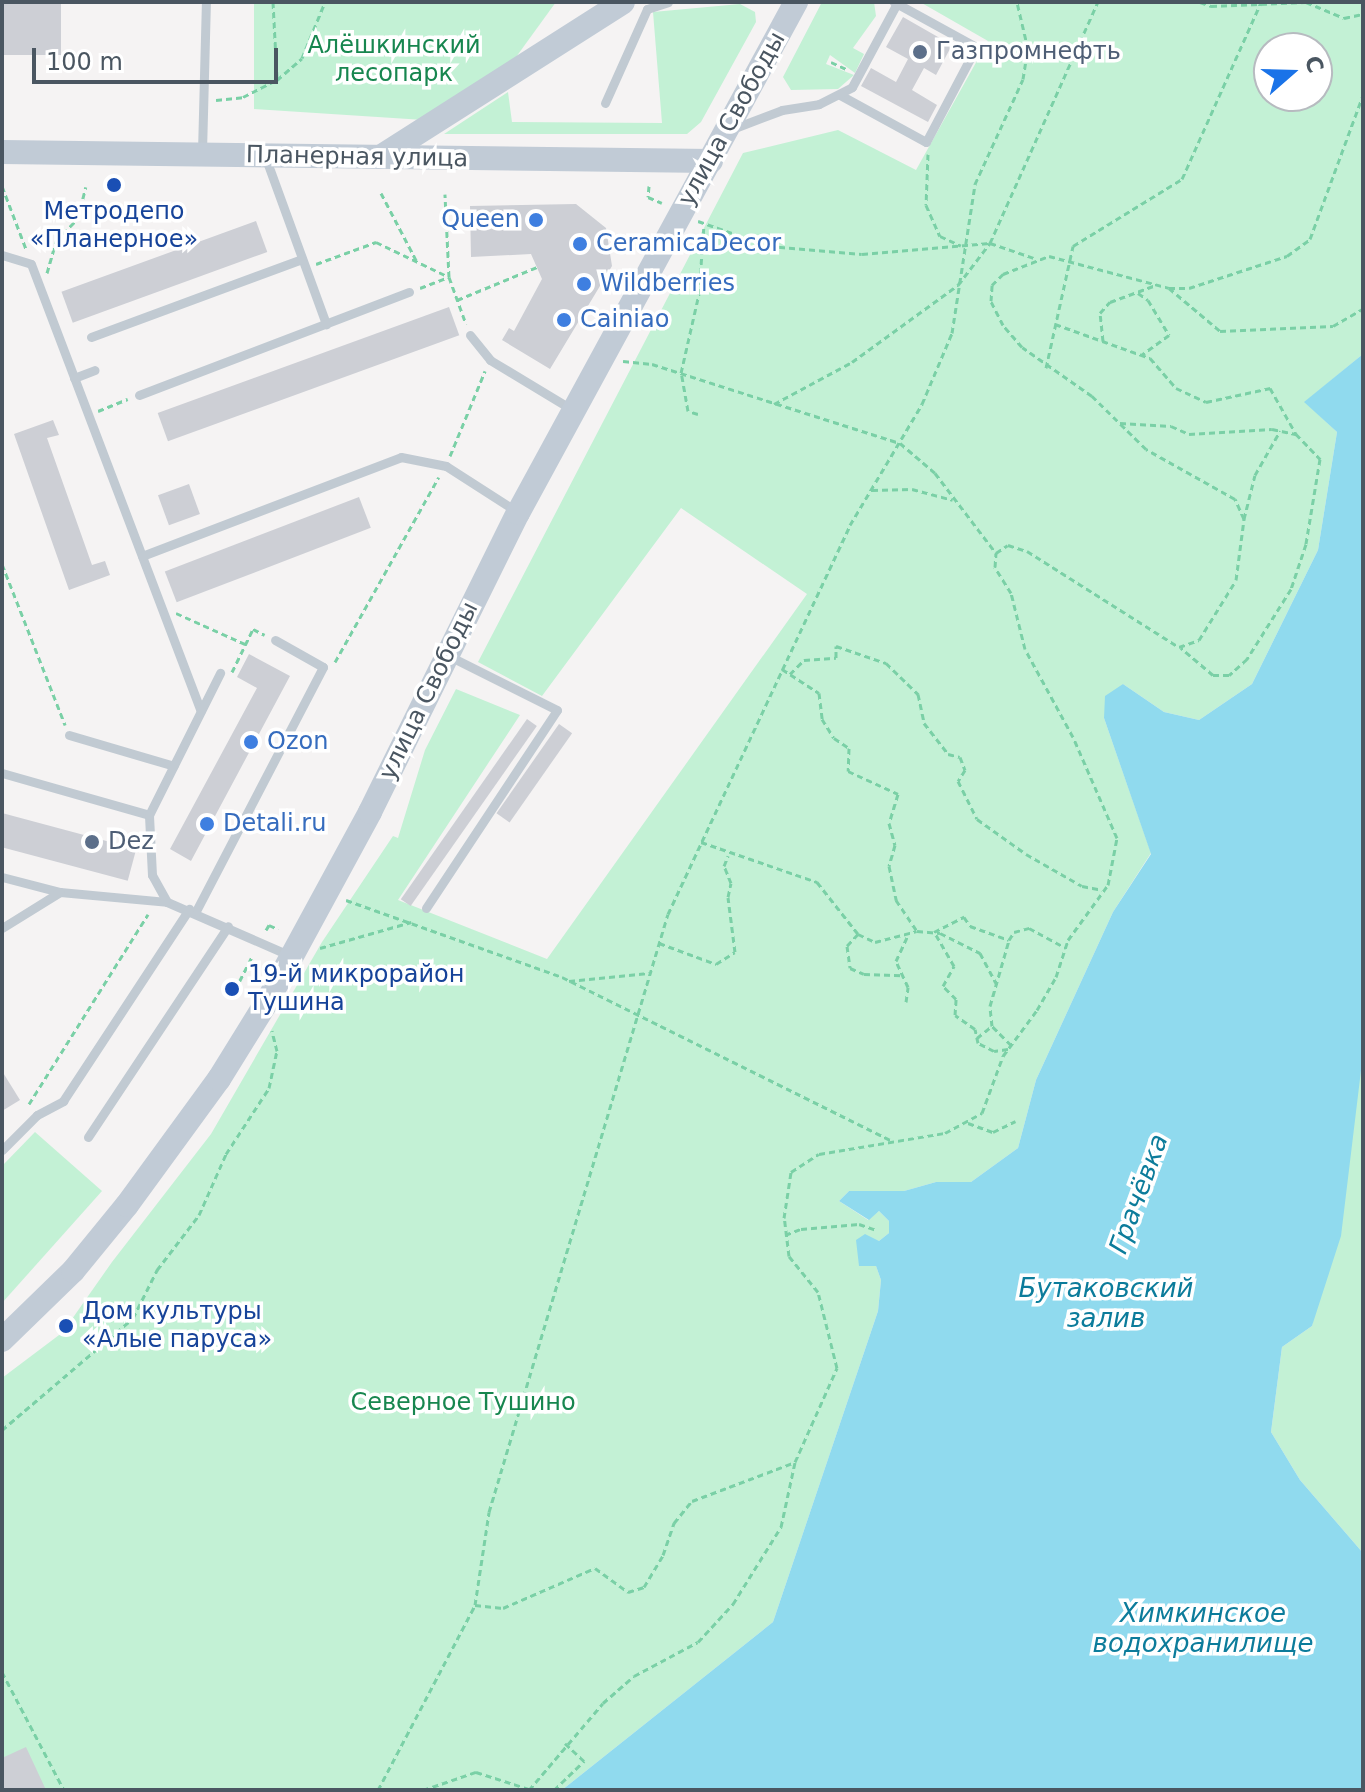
<!DOCTYPE html>
<meta charset="utf-8">
<style>
body{margin:0}
#map{position:relative;width:1365px;height:1792px;overflow:hidden;background:#f5f3f3;font-family:"DejaVu Sans",sans-serif}
div>[style]{position:absolute}
[style*='--x']{left:calc(var(--x)*1px);top:calc(var(--y)*1px);width:calc(var(--w)*1px);rotate:calc(var(--a)*1deg)}
.green>*{inset:0;background:#c3f1d5}
.water>*{inset:0;background:#90daee}
.building>*{inset:0;background:#cdcfd5;transform-origin:0 0}
.path>*{height:3px;margin-top:-1.5px;transform-origin:0;background:repeating-linear-gradient(90deg,#7ad0a6 0 6px,transparent 0 10px)}
.service>*{height:9px;margin:-4.5px;padding:0 4.5px;transform-origin:4.5px;border-radius:4.5px;background:#c1cad2}
.secondary>*{height:24px;margin:-12px;padding:0 12px;transform-origin:12px;border-radius:12px;background:#c1cbd6}
.dots>*{width:22px;height:22px;translate:-50% -50%;box-sizing:border-box;border:4px solid #fff;border-radius:50%}
span{translate:-50% -50%;white-space:nowrap;text-align:center;line-height:1.15;-webkit-text-stroke:7px #fff;paint-order:stroke}
.park-label{font-size:24px;color:#17864f}
.service-label{font-size:24px;color:#4e5e75}
.left{translate:0 -50%;text-align:left}
.street-label{font-size:24px;color:#4a5661}
.transit-label{font-size:24px;color:#164399}
.shop-label{font-size:24px;color:#366cbe}
.right{translate:-100% -50%;text-align:right}
.water-label{font-size:26px;color:#0c7c9b;font-style:italic}
.frame{position:absolute;inset:0;border:4px solid #4a5661;pointer-events:none}
.north{position:absolute;left:1253px;top:32px;width:80px;height:80px;box-sizing:border-box;background:#fff;border:2px solid #b7bbc0;border-radius:50%;rotate:70deg;font-size:22px;font-weight:700;line-height:32px;text-align:center;color:#4a5661}
.north::after{content:'';display:block;margin:auto;width:28px;height:36px;background:#1a73e8;clip-path:polygon(50% 0,100% 100%,50% 72%,0 100%)}
.scale{position:absolute;left:32px;top:48px;width:246px;height:36px;box-sizing:border-box;border:4px solid #4a5661;border-top:0;padding-left:10px;font-size:24px;line-height:28px;white-space:nowrap;color:#4a5661;-webkit-text-stroke:6px #fff;paint-order:stroke}
</style>
<div id="map">
<div class="green">
<div style="clip-path:polygon(254px 2px,556px 2px,511px 64px,424px 120px,254px 109px)"></div>
<div style="clip-path:polygon(822px 2px,874px 2px,876px 16px,853px 48px,864px 54px,855px 73px,830px 55px,826px 64px,854px 75px,838px 89px,791px 90px,783px 77px)"></div>
<div style="clip-path:polygon(evenodd,920px 2px,1363px 2px,1363px 354px,1305px 402px,1337px 432px,1318px 550px,1252px 684px,1199px 720px,1164px 712px,1123px 684px,1104px 718px,1151px 853px,1113px 912px,1036px 1080px,1018px 1148px,971px 1182px,936px 1182px,904px 1191px,849px 1191px,839px 1201px,868px 1220px,879px 1211px,889px 1221px,889px 1233px,879px 1241px,872px 1240px,859px 1266px,876px 1266px,881px 1280px,878px 1311px,773px 1622px,562px 1790px,2px 1790px,2px 1378px,75px 1323px,72px 1319px,112px 1262px,211px 1134px,322px 942px,393px 836px,398px 838px,425px 750px,456px 689px,520px 715px,398px 900px,547px 959px,807px 594px,681px 508px,542px 696px,478px 662px,743px 153px,838px 130px,916px 170px,988px 41px,920px 2px,1269px 48px,1317px 48px,1317px 96px,1269px 96px,1269px 48px)"></div>
<div style="clip-path:polygon(740px 4px,755px 12px,756px 22px,701px 122px,687px 134px,444px 134px,508px 92px,512px 122px,662px 123px,653px 12px)"></div>
<div style="clip-path:polygon(1363px 1054px,1363px 1553px,1300px 1480px,1271px 1432px,1282px 1347px,1312px 1326px)"></div>
<div style="clip-path:polygon(35px 1132px,102px 1191px,2px 1303px,2px 1166px)"></div>
</div>
<div class="water">
<div style="clip-path:polygon(1363px 354px,1363px 1054px,1341px 1236px,1312px 1326px,1282px 1347px,1271px 1432px,1300px 1480px,1363px 1553px,1363px 1790px,562px 1790px,773px 1622px,878px 1311px,881px 1280px,876px 1266px,859px 1266px,856px 1240px,865px 1234px,879px 1241px,889px 1233px,889px 1221px,879px 1211px,869px 1220px,839px 1201px,849px 1191px,904px 1191px,936px 1182px,971px 1182px,1018px 1148px,1036px 1080px,1113px 912px,1151px 854px,1104px 718px,1105px 696px,1123px 684px,1164px 712px,1199px 720px,1252px 684px,1318px 550px,1337px 432px,1304px 402px)"></div>
</div>
<div class="building">
<div style="left:2px;top:2px;width:59px;height:53px"></div>
<div style="clip-path:polygon(903px 17px,952px 45px,936px 75px,924px 68px,912px 90px,937px 105px,928px 122px,861px 86px,871px 68px,896px 82px,908px 59px,886px 47px)"></div>
<div style="clip-path:polygon(576px 204px,606px 228px,612px 266px,550px 369px,502px 340px,509px 328px,514px 331px,542px 279px,531px 254px,471px 257px,470px 206px)"></div>
<div style="left:256px;top:221px;width:33px;height:207px;rotate:70deg"></div>
<div style="left:449px;top:307px;width:30px;height:310px;rotate:70deg"></div>
<div style="clip-path:polygon(53px 420px,59px 435px,47px 438px,92px 565px,105px 561px,110px 575px,69px 590px,14px 434px)"></div>
<div style="left:189px;top:484px;width:32px;height:33px;rotate:70deg"></div>
<div style="left:359px;top:497px;width:33px;height:208px;rotate:69deg"></div>
<div style="clip-path:polygon(249px 654px,290px 676px,191px 861px,170px 849px,257px 688px,237px 677px)"></div>
<div style="left:527px;top:719px;width:12px;height:220px;rotate:35deg"></div>
<div style="left:559px;top:724px;width:16px;height:109px;rotate:35deg"></div>
<div style="left:2px;top:813px;width:139px;height:33px;rotate:15deg"></div>
<div style="clip-path:polygon(2px 1071px,20px 1100px,2px 1111px)"></div>
<div style="clip-path:polygon(26px 1747px,46px 1790px,2px 1790px,2px 1758px)"></div>
</div>
<div class="path">
<div style="--x:273;--y:2;--w:76;--a:87"></div>
<div style="--x:1200;--y:2;--w:12;--a:20"></div>
<div style="--x:1211;--y:6;--w:95;--a:-2.4"></div>
<div style="--x:1306;--y:2;--w:41;--a:22.8"></div>
<div style="--x:1344;--y:18;--w:19;--a:-12"></div>
<div style="--x:831;--y:62;--w:17;--a:25"></div>
<div style="--x:216;--y:100;--w:27;--a:-6"></div>
<div style="--x:243;--y:97;--w:38;--a:-27"></div>
<div style="--x:277;--y:80;--w:33;--a:-41"></div>
<div style="--x:302;--y:58;--w:61;--a:-67.7"></div>
<div style="--x:928;--y:154;--w:51;--a:92.2"></div>
<div style="--x:926;--y:205;--w:34;--a:66"></div>
<div style="--x:940;--y:236;--w:23;--a:25"></div>
<div style="--x:2;--y:186;--w:67;--a:69.1"></div>
<div style="--x:649;--y:186;--w:11;--a:95"></div>
<div style="--x:648;--y:197;--w:15;--a:23"></div>
<div style="--x:381;--y:193;--w:76;--a:62.4"></div>
<div style="--x:698;--y:221;--w:75;--a:19.4"></div>
<div style="--x:769;--y:246;--w:93;--a:4.9"></div>
<div style="--x:862;--y:254;--w:128;--a:-4.9"></div>
<div style="--x:990;--y:243;--w:46;--a:18.8"></div>
<div style="--x:316;--y:264;--w:64;--a:-20.1"></div>
<div style="--x:376;--y:242;--w:81;--a:25.6"></div>
<div style="--x:449;--y:277;--w:83;--a:-92.8"></div>
<div style="--x:47;--y:273;--w:33;--a:-74"></div>
<div style="--x:56;--y:241;--w:32;--a:-46"></div>
<div style="--x:78;--y:218;--w:32;--a:-76"></div>
<div style="--x:420;--y:288;--w:31;--a:-21"></div>
<div style="--x:449;--y:277;--w:50;--a:70.1"></div>
<div style="--x:1169;--y:288;--w:67;--a:40.1"></div>
<div style="--x:1220;--y:331;--w:113;--a:-2.5"></div>
<div style="--x:1333;--y:326;--w:34;--a:-30"></div>
<div style="--x:1138;--y:293;--w:12;--a:35"></div>
<div style="--x:1148;--y:300;--w:41;--a:59"></div>
<div style="--x:1169;--y:335;--w:34;--a:144"></div>
<div style="--x:457;--y:300;--w:87;--a:-22.4"></div>
<div style="--x:1055;--y:324;--w:101;--a:19.7"></div>
<div style="--x:1150;--y:358;--w:40;--a:49"></div>
<div style="--x:1176;--y:388;--w:33;--a:25"></div>
<div style="--x:1206;--y:402;--w:66;--a:-12.3"></div>
<div style="--x:1270;--y:388;--w:53;--a:60.5"></div>
<div style="--x:1103;--y:341;--w:28;--a:-96"></div>
<div style="--x:1100;--y:313;--w:15;--a:-48"></div>
<div style="--x:1110;--y:302;--w:49;--a:-20.3"></div>
<div style="--x:623;--y:361;--w:29;--a:6"></div>
<div style="--x:652;--y:364;--w:260;--a:17.7"></div>
<div style="--x:900;--y:443;--w:46;--a:40.6"></div>
<div style="--x:935;--y:473;--w:101;--a:52.7"></div>
<div style="--x:1046;--y:368;--w:125;--a:-77.5"></div>
<div style="--x:1073;--y:246;--w:128;--a:-31.6"></div>
<div style="--x:1182;--y:179;--w:194;--a:-65.9"></div>
<div style="--x:774;--y:404;--w:89;--a:-28.3"></div>
<div style="--x:852;--y:362;--w:131;--a:-36"></div>
<div style="--x:958;--y:285;--w:53;--a:-52.7"></div>
<div style="--x:990;--y:243;--w:264;--a:-65.9"></div>
<div style="--x:98;--y:411;--w:32;--a:-22"></div>
<div style="--x:698;--y:414;--w:10;--a:-163"></div>
<div style="--x:688;--y:411;--w:39;--a:-100"></div>
<div style="--x:681;--y:373;--w:81;--a:-77.2"></div>
<div style="--x:699;--y:294;--w:69;--a:-85.9"></div>
<div style="--x:1120;--y:423;--w:51;--a:3.4"></div>
<div style="--x:1171;--y:426;--w:20;--a:24"></div>
<div style="--x:1189;--y:434;--w:83;--a:-3.4"></div>
<div style="--x:1272;--y:429;--w:25;--a:12"></div>
<div style="--x:1296;--y:434;--w:35;--a:46"></div>
<div style="--x:1320;--y:459;--w:86;--a:99.4"></div>
<div style="--x:1306;--y:544;--w:47;--a:108.4"></div>
<div style="--x:1291;--y:589;--w:83;--a:122.2"></div>
<div style="--x:1247;--y:659;--w:24;--a:138"></div>
<div style="--x:1229;--y:675;--w:16;--a:180"></div>
<div style="--x:1213;--y:675;--w:42;--a:-139.8"></div>
<div style="--x:450;--y:456;--w:92;--a:-67.6"></div>
<div style="--x:872;--y:490;--w:40;--a:-1.4"></div>
<div style="--x:912;--y:489;--w:42;--a:15"></div>
<div style="--x:1244;--y:519;--w:45;--a:-76"></div>
<div style="--x:1255;--y:475;--w:51;--a:-60.4"></div>
<div style="--x:2;--y:564;--w:173;--a:68.6"></div>
<div style="--x:176;--y:613;--w:76;--a:24.2"></div>
<div style="--x:335;--y:662;--w:212;--a:-60.7"></div>
<div style="--x:782;--y:669;--w:44;--a:33"></div>
<div style="--x:819;--y:693;--w:26;--a:83"></div>
<div style="--x:822;--y:719;--w:22;--a:58"></div>
<div style="--x:834;--y:738;--w:18;--a:34"></div>
<div style="--x:849;--y:748;--w:23;--a:92"></div>
<div style="--x:848;--y:771;--w:55;--a:24.7"></div>
<div style="--x:898;--y:794;--w:30;--a:107"></div>
<div style="--x:889;--y:823;--w:23;--a:75"></div>
<div style="--x:895;--y:845;--w:22;--a:106"></div>
<div style="--x:889;--y:866;--w:35;--a:78"></div>
<div style="--x:896;--y:900;--w:37;--a:56"></div>
<div style="--x:232;--y:672;--w:48;--a:-64"></div>
<div style="--x:253;--y:629;--w:13;--a:27"></div>
<div style="--x:790;--y:674;--w:20;--a:-45"></div>
<div style="--x:804;--y:660;--w:32;--a:-4"></div>
<div style="--x:836;--y:658;--w:12;--a:-90"></div>
<div style="--x:836;--y:646;--w:53;--a:18.8"></div>
<div style="--x:886;--y:663;--w:45;--a:44.1"></div>
<div style="--x:918;--y:694;--w:30;--a:78"></div>
<div style="--x:924;--y:723;--w:39;--a:52"></div>
<div style="--x:948;--y:754;--w:12;--a:14"></div>
<div style="--x:960;--y:757;--w:14;--a:69"></div>
<div style="--x:965;--y:770;--w:13;--a:122"></div>
<div style="--x:958;--y:781;--w:42;--a:63.4"></div>
<div style="--x:977;--y:819;--w:60;--a:35.5"></div>
<div style="--x:1026;--y:854;--w:64;--a:29.7"></div>
<div style="--x:1082;--y:886;--w:20;--a:11"></div>
<div style="--x:206;--y:833;--w:1;--a:-45"></div>
<div style="--x:701;--y:842;--w:123;--a:19"></div>
<div style="--x:817;--y:882;--w:66;--a:51.7"></div>
<div style="--x:858;--y:934;--w:19;--a:25"></div>
<div style="--x:875;--y:942;--w:43;--a:-14.7"></div>
<div style="--x:917;--y:931;--w:23;--a:5"></div>
<div style="--x:940;--y:933;--w:45;--a:26.6"></div>
<div style="--x:980;--y:953;--w:36;--a:62"></div>
<div style="--x:346;--y:900;--w:229;--a:19.6"></div>
<div style="--x:562;--y:977;--w:369;--a:26.4"></div>
<div style="--x:266;--y:930;--w:6;--a:-59"></div>
<div style="--x:269;--y:925;--w:10;--a:24"></div>
<div style="--x:858;--y:934;--w:16;--a:133"></div>
<div style="--x:847;--y:946;--w:22;--a:82"></div>
<div style="--x:850;--y:968;--w:15;--a:23"></div>
<div style="--x:864;--y:974;--w:38;--a:2"></div>
<div style="--x:659;--y:943;--w:61;--a:20.2"></div>
<div style="--x:716;--y:964;--w:22;--a:-32"></div>
<div style="--x:735;--y:952;--w:55;--a:-97.3"></div>
<div style="--x:728;--y:897;--w:14;--a:-78"></div>
<div style="--x:731;--y:883;--w:18;--a:-112"></div>
<div style="--x:724;--y:866;--w:11;--a:-68"></div>
<div style="--x:320;--y:948;--w:95;--a:-15.9"></div>
<div style="--x:569;--y:981;--w:80;--a:-5.7"></div>
<div style="--x:235;--y:990;--w:39;--a:-63"></div>
<div style="--x:906;--y:1002;--w:15;--a:-82"></div>
<div style="--x:908;--y:987;--w:29;--a:-115"></div>
<div style="--x:896;--y:961;--w:29;--a:-65"></div>
<div style="--x:977;--y:1038;--w:19;--a:-39"></div>
<div style="--x:1011;--y:1045;--w:27;--a:-135"></div>
<div style="--x:992;--y:1026;--w:20;--a:-96"></div>
<div style="--x:990;--y:1006;--w:69;--a:-73.9"></div>
<div style="--x:1009;--y:940;--w:9;--a:-58"></div>
<div style="--x:1014;--y:932;--w:16;--a:-15"></div>
<div style="--x:1029;--y:928;--w:42;--a:28.4"></div>
<div style="--x:1008;--y:1049;--w:14;--a:172"></div>
<div style="--x:994;--y:1051;--w:18;--a:-153"></div>
<div style="--x:978;--y:1043;--w:14;--a:-102"></div>
<div style="--x:975;--y:1029;--w:24;--a:-145"></div>
<div style="--x:955;--y:1015;--w:16;--a:-86"></div>
<div style="--x:956;--y:999;--w:18;--a:-135"></div>
<div style="--x:943;--y:986;--w:23;--a:-61"></div>
<div style="--x:954;--y:966;--w:39;--a:-120"></div>
<div style="--x:934;--y:932;--w:34;--a:-27"></div>
<div style="--x:964;--y:917;--w:11;--a:56"></div>
<div style="--x:970;--y:926;--w:41;--a:19.7"></div>
<div style="--x:29;--y:1104;--w:224;--a:-57.9"></div>
<div style="--x:968;--y:1123;--w:27;--a:20"></div>
<div style="--x:993;--y:1132;--w:25;--a:-26"></div>
<div style="--x:785;--y:1235;--w:17;--a:-21"></div>
<div style="--x:801;--y:1229;--w:58;--a:-4.9"></div>
<div style="--x:859;--y:1224;--w:18;--a:19"></div>
<div style="--x:2;--y:1430;--w:172;--a:-40.5"></div>
<div style="--x:133;--y:1318;--w:54;--a:-63.4"></div>
<div style="--x:157;--y:1270;--w:69;--a:-52.6"></div>
<div style="--x:199;--y:1215;--w:67;--a:-66.1"></div>
<div style="--x:226;--y:1154;--w:79;--a:-56.9"></div>
<div style="--x:269;--y:1088;--w:38;--a:-78"></div>
<div style="--x:277;--y:1051;--w:21;--a:-104"></div>
<div style="--x:475;--y:1605;--w:28;--a:6"></div>
<div style="--x:503;--y:1608;--w:100;--a:-23.5"></div>
<div style="--x:595;--y:1568;--w:41;--a:36"></div>
<div style="--x:628;--y:1592;--w:17;--a:-17"></div>
<div style="--x:644;--y:1587;--w:37;--a:-59"></div>
<div style="--x:663;--y:1555;--w:34;--a:-71"></div>
<div style="--x:674;--y:1523;--w:28;--a:-51"></div>
<div style="--x:692;--y:1501;--w:110;--a:-20.7"></div>
<div style="--x:2;--y:1672;--w:133;--a:62.3"></div>
<div style="--x:378;--y:1790;--w:209;--a:-62.3"></div>
<div style="--x:475;--y:1605;--w:94;--a:-81.4"></div>
<div style="--x:489;--y:1512;--w:624;--a:-73.34"></div>
<div style="--x:668;--y:914;--w:429;--a:-64.9"></div>
<div style="--x:850;--y:525;--w:141;--a:-59.2"></div>
<div style="--x:922;--y:404;--w:77;--a:-67.1"></div>
<div style="--x:952;--y:333;--w:151;--a:-81.2"></div>
<div style="--x:975;--y:184;--w:115;--a:-65.4"></div>
<div style="--x:1023;--y:79;--w:30;--a:-81"></div>
<div style="--x:1028;--y:49;--w:48;--a:-103.2"></div>
<div style="--x:423;--y:1790;--w:56;--a:-18.8"></div>
<div style="--x:476;--y:1772;--w:56;--a:17.8"></div>
<div style="--x:529;--y:1790;--w:114;--a:-49.6"></div>
<div style="--x:603;--y:1703;--w:41;--a:-41.1"></div>
<div style="--x:634;--y:1676;--w:72;--a:-28"></div>
<div style="--x:698;--y:1642;--w:52;--a:-47.4"></div>
<div style="--x:733;--y:1604;--w:91;--a:-58.1"></div>
<div style="--x:781;--y:1527;--w:66;--a:-77.8"></div>
<div style="--x:795;--y:1462;--w:103;--a:-65.9"></div>
<div style="--x:837;--y:1368;--w:78;--a:-104"></div>
<div style="--x:818;--y:1292;--w:46;--a:-128.9"></div>
<div style="--x:789;--y:1256;--w:38;--a:-97"></div>
<div style="--x:784;--y:1218;--w:47;--a:-81.3"></div>
<div style="--x:791;--y:1172;--w:33;--a:-33"></div>
<div style="--x:819;--y:1154;--w:128;--a:-9.5"></div>
<div style="--x:945;--y:1133;--w:42;--a:-28.4"></div>
<div style="--x:982;--y:1113;--w:61;--a:-69.8"></div>
<div style="--x:1003;--y:1056;--w:57;--a:-53.5"></div>
<div style="--x:1037;--y:1010;--w:38;--a:-60"></div>
<div style="--x:1056;--y:977;--w:39;--a:-72"></div>
<div style="--x:1068;--y:940;--w:68;--a:-54"></div>
<div style="--x:1108;--y:885;--w:48;--a:-79.2"></div>
<div style="--x:1117;--y:838;--w:110;--a:-113.5"></div>
<div style="--x:1073;--y:737;--w:100;--a:-118.6"></div>
<div style="--x:1025;--y:649;--w:58;--a:-104"></div>
<div style="--x:1011;--y:593;--w:31;--a:-122"></div>
<div style="--x:995;--y:567;--w:14;--a:-86"></div>
<div style="--x:996;--y:553;--w:14;--a:-34"></div>
<div style="--x:1008;--y:545;--w:20;--a:18"></div>
<div style="--x:1027;--y:551;--w:180;--a:32.3"></div>
<div style="--x:1179;--y:647;--w:21;--a:-19"></div>
<div style="--x:1199;--y:640;--w:70;--a:-58.3"></div>
<div style="--x:1236;--y:580;--w:62;--a:-82.5"></div>
<div style="--x:1244;--y:519;--w:22;--a:-114"></div>
<div style="--x:1235;--y:499;--w:102;--a:-150.7"></div>
<div style="--x:1146;--y:449;--w:76;--a:-135.5"></div>
<div style="--x:1092;--y:396;--w:85;--a:-145"></div>
<div style="--x:1022;--y:347;--w:29;--a:-131"></div>
<div style="--x:1003;--y:325;--w:27;--a:-117"></div>
<div style="--x:991;--y:301;--w:16;--a:-86"></div>
<div style="--x:992;--y:285;--w:16;--a:-45"></div>
<div style="--x:1003;--y:274;--w:49;--a:-21.4"></div>
<div style="--x:1049;--y:256;--w:124;--a:14.9"></div>
<div style="--x:1169;--y:288;--w:20;--a:0"></div>
<div style="--x:1189;--y:288;--w:103;--a:-18.1"></div>
<div style="--x:1287;--y:256;--w:29;--a:-36"></div>
<div style="--x:1310;--y:239;--w:153;--a:-69.8"></div>
<div style="--x:554;--y:1790;--w:42;--a:-44"></div>
<div style="--x:584;--y:1761;--w:26;--a:-137"></div>
</div>
<div class="service">
<div style="--x:840;--y:95;--w:98;--a:28.7"></div>
<div style="--x:926;--y:142;--w:107;--a:-62.2"></div>
<div style="--x:976;--y:47;--w:94;--a:-151.2"></div>
<div style="--x:605;--y:103;--w:103;--a:-65.9"></div>
<div style="--x:647;--y:9;--w:22;--a:-18"></div>
<div style="--x:732;--y:129;--w:53;--a:-20.8"></div>
<div style="--x:782;--y:110;--w:37;--a:-9"></div>
<div style="--x:819;--y:104;--w:37;--a:-27"></div>
<div style="--x:852;--y:87;--w:93;--a:-61.8"></div>
<div style="--x:202;--y:152;--w:150;--a:-88.5"></div>
<div style="--x:266;--y:159;--w:176;--a:70"></div>
<div style="--x:2;--y:255;--w:30;--a:17"></div>
<div style="--x:31;--y:264;--w:478;--a:69.2"></div>
<div style="--x:470;--y:335;--w:32;--a:51"></div>
<div style="--x:490;--y:360;--w:97;--a:31.1"></div>
<div style="--x:91;--y:337;--w:225;--a:-20.3"></div>
<div style="--x:74;--y:378;--w:22;--a:-21"></div>
<div style="--x:139;--y:395;--w:289;--a:-20.9"></div>
<div style="--x:142;--y:556;--w:277;--a:-20.9"></div>
<div style="--x:401;--y:457;--w:46;--a:11.3"></div>
<div style="--x:446;--y:466;--w:83;--a:32.7"></div>
<div style="--x:69;--y:735;--w:109;--a:16.4"></div>
<div style="--x:2;--y:773;--w:153;--a:15.9"></div>
<div style="--x:2;--y:877;--w:60;--a:14.5"></div>
<div style="--x:60;--y:892;--w:107;--a:5.3"></div>
<div style="--x:167;--y:902;--w:133;--a:23.5"></div>
<div style="--x:167;--y:902;--w:31;--a:-119"></div>
<div style="--x:152;--y:875;--w:60;--a:-92.9"></div>
<div style="--x:149;--y:815;--w:159;--a:-63.4"></div>
<div style="--x:426;--y:908;--w:237;--a:-56.5"></div>
<div style="--x:557;--y:710;--w:123;--a:-153.4"></div>
<div style="--x:196;--y:911;--w:275;--a:-62.5"></div>
<div style="--x:323;--y:667;--w:55;--a:-150.6"></div>
<div style="--x:2;--y:928;--w:68;--a:-31.8"></div>
<div style="--x:88;--y:1137;--w:253;--a:-56.4"></div>
<div style="--x:2;--y:1150;--w:49;--a:-45"></div>
<div style="--x:37;--y:1115;--w:30;--a:-28"></div>
<div style="--x:63;--y:1101;--w:230;--a:-56.7"></div>
</div>
<div class="secondary">
<div style="--x:2;--y:152;--w:709;--a:0.73"></div>
<div style="--x:380;--y:157;--w:288;--a:-32.5"></div>
<div style="--x:2;--y:1340;--w:99;--a:-44.2"></div>
<div style="--x:73;--y:1271;--w:85;--a:-50.7"></div>
<div style="--x:127;--y:1205;--w:156;--a:-53.9"></div>
<div style="--x:219;--y:1079;--w:93;--a:-58.2"></div>
<div style="--x:268;--y:1000;--w:214;--a:-61.5"></div>
<div style="--x:370;--y:812;--w:334;--a:-63.7"></div>
<div style="--x:518;--y:513;--w:582;--a:-61.45"></div>
</div>
<div class="dots">
<div style="left:920px;top:52px;background:#5c6f8a"></div>
<div style="left:114px;top:185px;background:#1a4fb4"></div>
<div style="left:536px;top:220px;background:#3f7fe0"></div>
<div style="left:580px;top:244px;background:#3f7fe0"></div>
<div style="left:584px;top:284px;background:#3f7fe0"></div>
<div style="left:564px;top:320px;background:#3f7fe0"></div>
<div style="left:251px;top:742px;background:#3f7fe0"></div>
<div style="left:207px;top:824px;background:#3f7fe0"></div>
<div style="left:92px;top:842px;background:#5c6f8a"></div>
<div style="left:232px;top:989px;background:#1a4fb4"></div>
<div style="left:66px;top:1326px;background:#1a4fb4"></div>
</div>
<div class="park-label">
<span style="left:394px;top:60px">Алёшкинский<br>лесопарк</span>
<span style="left:463px;top:1403px">Северное Тушино</span>
</div>
<div class="service-label">
<span class="left" style="left:936px;top:52px">Газпромнефть</span>
<span class="left" style="left:108px;top:842px">Dez</span>
</div>
<div class="street-label">
<span style="left:732px;top:119px;rotate:-61deg">улица Свободы</span>
<span style="left:357px;top:157px;rotate:1deg">Планерная улица</span>
<span style="left:429px;top:691px;rotate:-64deg">улица Свободы</span>
</div>
<div class="transit-label">
<span style="left:114px;top:226px">Метродепо<br>«Планерное»</span>
<span class="left" style="left:248px;top:989px">19-й микрорайон<br>Тушина</span>
<span class="left" style="left:82px;top:1326px">Дом культуры<br>«Алые паруса»</span>
</div>
<div class="shop-label">
<span class="right" style="left:520px;top:220px">Queen</span>
<span class="left" style="left:596px;top:244px">CeramicaDecor</span>
<span class="left" style="left:600px;top:284px">Wildberries</span>
<span class="left" style="left:580px;top:320px">Cainiao</span>
<span class="left" style="left:267px;top:742px">Ozon</span>
<span class="left" style="left:223px;top:824px">Detali.ru</span>
</div>
<div class="water-label">
<span style="left:1139px;top:1194px;rotate:-70deg">Грачёвка</span>
<span style="left:1106px;top:1304px">Бутаковский<br>залив</span>
<span style="left:1203px;top:1629px">Химкинское<br>водохранилище</span>
</div>
<div class="frame"></div>
<div class="north">С</div>
<div class="scale">100 m</div>
</div>
